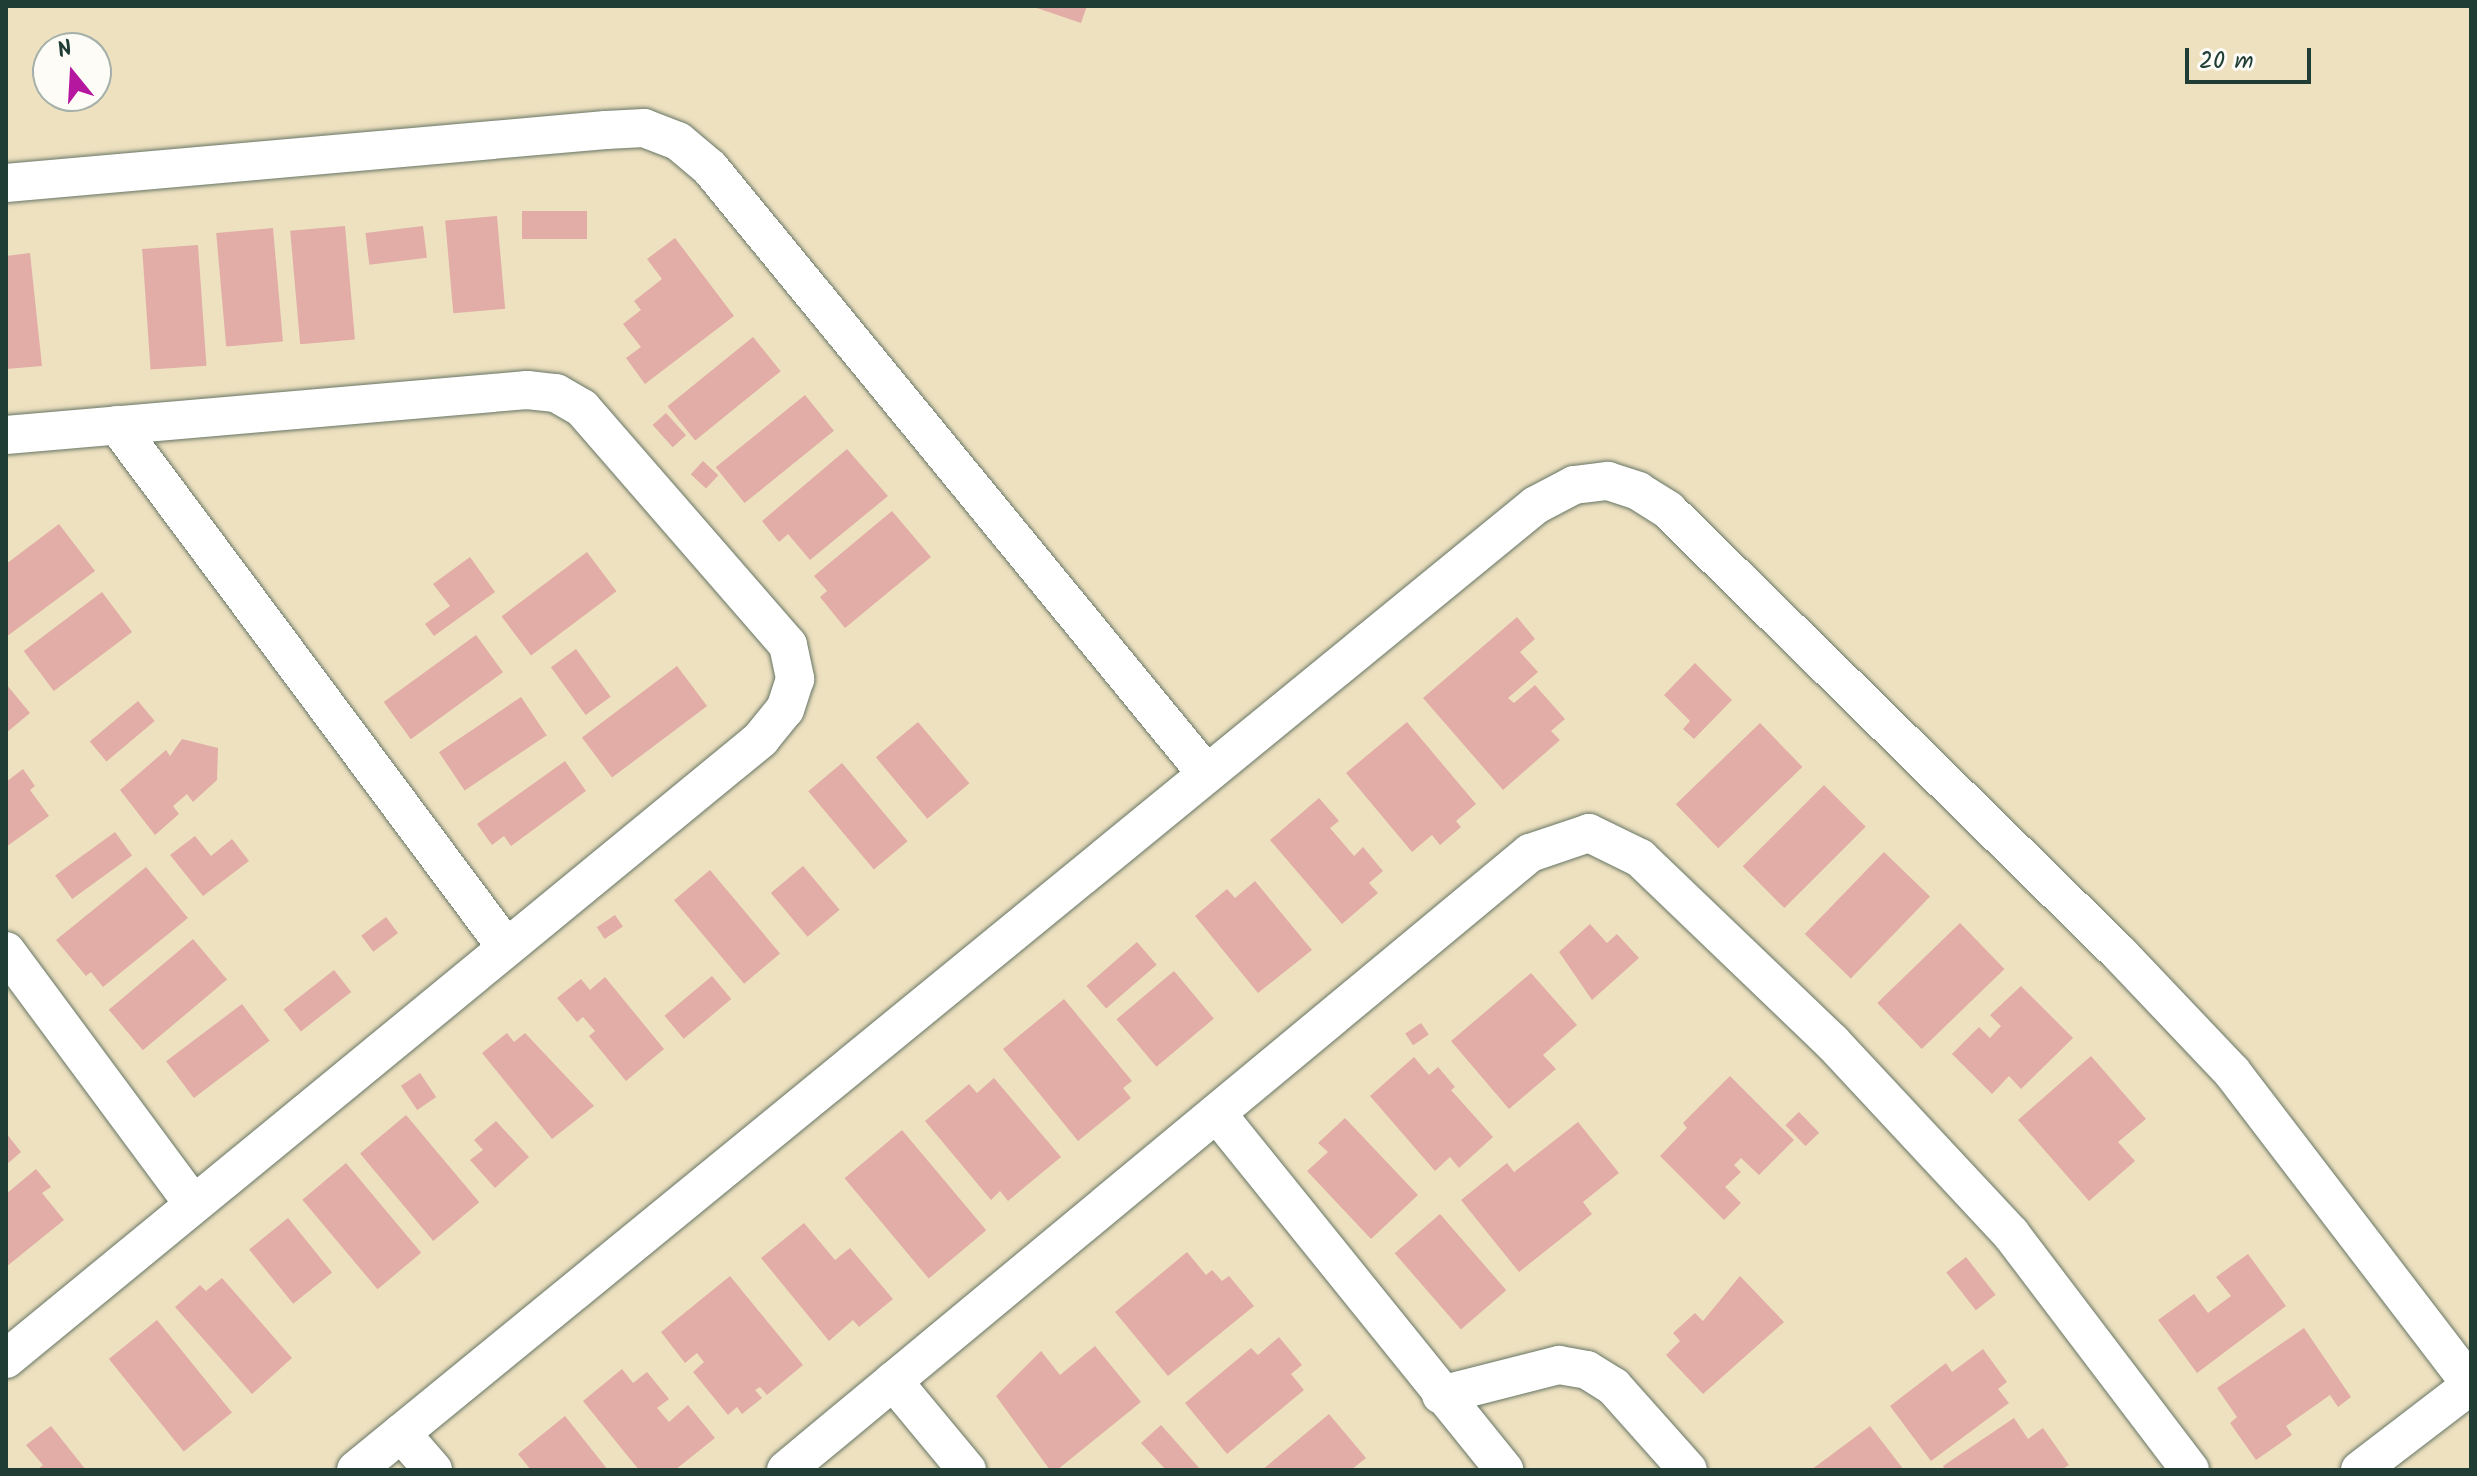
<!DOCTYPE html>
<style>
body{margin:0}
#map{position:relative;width:2477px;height:1476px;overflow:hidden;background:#eee1c0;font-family:Kalam,sans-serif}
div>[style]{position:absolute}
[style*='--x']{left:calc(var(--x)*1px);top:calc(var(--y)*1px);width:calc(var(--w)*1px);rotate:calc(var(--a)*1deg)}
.building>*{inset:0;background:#e1ada6;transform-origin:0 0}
.roads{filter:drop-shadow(0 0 2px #677665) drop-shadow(0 0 2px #677665)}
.street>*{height:38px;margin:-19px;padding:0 19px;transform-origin:19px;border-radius:19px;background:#fff}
span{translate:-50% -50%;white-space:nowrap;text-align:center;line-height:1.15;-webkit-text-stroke:7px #fdfcf7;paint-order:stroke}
.frame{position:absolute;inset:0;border:8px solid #1f3d34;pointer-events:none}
.north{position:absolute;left:32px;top:32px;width:80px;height:80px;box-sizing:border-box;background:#fdfcf7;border:2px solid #a4b0a9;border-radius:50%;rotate:342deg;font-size:22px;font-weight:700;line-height:32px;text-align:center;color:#1f3d34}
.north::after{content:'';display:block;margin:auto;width:28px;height:36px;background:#b5179e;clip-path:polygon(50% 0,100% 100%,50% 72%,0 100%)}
.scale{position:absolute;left:2185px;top:48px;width:126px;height:36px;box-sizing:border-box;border:4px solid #1f3d34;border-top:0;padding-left:10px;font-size:24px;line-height:28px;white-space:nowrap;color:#1f3d34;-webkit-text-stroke:6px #fdfcf7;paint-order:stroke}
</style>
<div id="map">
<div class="building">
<div style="clip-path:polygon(1031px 6px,1087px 6px,1081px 23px)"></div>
<div style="left:587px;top:211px;width:28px;height:65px;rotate:90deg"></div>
<div style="left:497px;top:216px;width:93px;height:52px;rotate:85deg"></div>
<div style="left:345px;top:226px;width:114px;height:55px;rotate:85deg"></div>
<div style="left:423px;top:226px;width:32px;height:58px;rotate:83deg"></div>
<div style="left:273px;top:228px;width:114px;height:57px;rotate:85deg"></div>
<div style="clip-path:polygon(675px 238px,734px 316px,645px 384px,626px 358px,641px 347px,623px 324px,641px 310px,634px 301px,662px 279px,647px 259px)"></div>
<div style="left:198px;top:245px;width:121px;height:56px;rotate:86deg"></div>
<div style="clip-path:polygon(30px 253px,42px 366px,6px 369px,6px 256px)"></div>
<div style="left:753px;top:337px;width:44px;height:110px;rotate:51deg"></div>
<div style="left:805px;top:395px;width:46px;height:115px;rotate:51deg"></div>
<div style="left:666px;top:413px;width:30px;height:18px;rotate:48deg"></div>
<div style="clip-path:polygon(847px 449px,888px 496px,810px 560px,788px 534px,779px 542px,762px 521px)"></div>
<div style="left:703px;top:461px;width:21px;height:18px;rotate:43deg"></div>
<div style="clip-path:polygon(892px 511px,931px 557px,845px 628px,820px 597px,827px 591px,814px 576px)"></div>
<div style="clip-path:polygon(59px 524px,95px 571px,6px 637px,6px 564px)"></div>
<div style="left:587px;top:552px;width:49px;height:107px;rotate:53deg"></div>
<div style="clip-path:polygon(470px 557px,495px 592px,434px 636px,425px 624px,450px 606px,433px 584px)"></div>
<div style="left:102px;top:592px;width:50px;height:98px;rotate:53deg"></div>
<div style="clip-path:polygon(1517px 617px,1535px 639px,1520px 652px,1538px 672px,1508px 698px,1514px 703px,1535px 685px,1565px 719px,1551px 731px,1560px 740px,1503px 790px,1423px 698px)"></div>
<div style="left:476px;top:635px;width:46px;height:114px;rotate:54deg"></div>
<div style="left:576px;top:649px;width:59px;height:31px;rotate:54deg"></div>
<div style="clip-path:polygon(1695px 663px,1732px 700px,1694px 739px,1683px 729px,1690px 721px,1664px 695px)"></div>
<div style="left:677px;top:666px;width:50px;height:119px;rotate:53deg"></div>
<div style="clip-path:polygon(6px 684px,30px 713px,6px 733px)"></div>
<div style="left:521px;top:697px;width:46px;height:99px;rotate:56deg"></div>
<div style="left:138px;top:701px;width:26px;height:63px;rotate:50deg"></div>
<div style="left:918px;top:722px;width:80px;height:55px;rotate:50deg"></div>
<div style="clip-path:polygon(1407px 722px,1476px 804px,1456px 821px,1461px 827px,1440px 845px,1432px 835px,1412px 852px,1346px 773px)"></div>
<div style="left:1760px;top:723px;width:61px;height:117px;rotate:46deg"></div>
<div style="clip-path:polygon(182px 739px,218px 748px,217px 780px,193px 802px,187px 794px,173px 806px,179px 814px,155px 835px,120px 790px,166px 750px,170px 756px)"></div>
<div style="clip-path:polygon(565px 761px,586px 791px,511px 846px,504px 836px,492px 845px,477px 824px)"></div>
<div style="left:842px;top:763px;width:102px;height:44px;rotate:50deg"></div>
<div style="clip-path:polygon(23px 769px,35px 786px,30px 790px,49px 816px,6px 847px,6px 782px)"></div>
<div style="left:1824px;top:785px;width:59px;height:115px;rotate:45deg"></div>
<div style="clip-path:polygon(1319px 798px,1339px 821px,1330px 828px,1354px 856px,1363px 847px,1383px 871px,1369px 883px,1378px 893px,1342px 924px,1270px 840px)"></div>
<div style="left:115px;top:832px;width:29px;height:74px;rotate:54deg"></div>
<div style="clip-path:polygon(195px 836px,211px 856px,232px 839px,249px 861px,203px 896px,170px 855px)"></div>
<div style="left:1884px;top:852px;width:64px;height:114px;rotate:44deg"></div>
<div style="left:803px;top:866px;width:57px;height:42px;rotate:50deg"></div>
<div style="clip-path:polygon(146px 867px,188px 918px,103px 987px,91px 972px,86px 976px,56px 940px)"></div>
<div style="left:710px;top:870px;width:109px;height:47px;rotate:50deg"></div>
<div style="clip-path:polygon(1255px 881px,1312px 950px,1258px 993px,1195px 916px,1227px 889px,1235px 898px)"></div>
<div style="left:615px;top:915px;width:14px;height:22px;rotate:56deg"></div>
<div style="left:386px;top:917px;width:20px;height:31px;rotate:53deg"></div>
<div style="left:1960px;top:923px;width:64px;height:115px;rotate:46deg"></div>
<div style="clip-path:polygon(1590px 924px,1607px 943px,1617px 934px,1639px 958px,1592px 1000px,1559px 952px)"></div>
<div style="left:193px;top:939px;width:53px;height:110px;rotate:50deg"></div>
<div style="left:1137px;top:942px;width:30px;height:67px;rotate:49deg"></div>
<div style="left:334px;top:970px;width:28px;height:64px;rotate:52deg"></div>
<div style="left:1174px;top:971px;width:62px;height:75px;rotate:50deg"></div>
<div style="clip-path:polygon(1531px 973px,1577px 1025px,1543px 1055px,1556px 1069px,1509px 1109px,1451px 1041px)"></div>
<div style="left:712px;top:976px;width:30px;height:62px;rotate:50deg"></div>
<div style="clip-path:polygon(605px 977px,664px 1049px,626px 1081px,589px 1036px,595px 1031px,583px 1017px,577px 1022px,557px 998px,581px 979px,590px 990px)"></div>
<div style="clip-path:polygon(2021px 986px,2073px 1038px,2021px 1089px,2009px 1076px,1992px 1094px,1952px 1054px,1979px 1027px,1990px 1038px,2001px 1026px,1990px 1015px)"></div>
<div style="clip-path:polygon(1064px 999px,1132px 1081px,1123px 1088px,1131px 1098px,1078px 1141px,1003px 1049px)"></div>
<div style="left:242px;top:1004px;width:46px;height:95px;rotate:53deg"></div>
<div style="left:1421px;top:1023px;width:14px;height:19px;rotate:56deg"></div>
<div style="clip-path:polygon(507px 1033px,514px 1042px,525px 1033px,594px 1106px,552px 1139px,482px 1053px)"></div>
<div style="clip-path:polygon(2091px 1056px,2146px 1119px,2118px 1142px,2135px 1161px,2089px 1201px,2018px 1120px)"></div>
<div style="clip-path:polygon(1414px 1057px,1429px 1075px,1438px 1067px,1455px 1087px,1451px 1090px,1493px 1137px,1459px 1168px,1450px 1157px,1435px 1171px,1370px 1096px)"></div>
<div style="left:420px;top:1073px;width:29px;height:23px;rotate:56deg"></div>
<div style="clip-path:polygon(1730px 1076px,1794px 1140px,1759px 1175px,1741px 1158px,1734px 1165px,1741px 1172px,1725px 1187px,1741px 1203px,1724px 1220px,1660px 1156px,1687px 1128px,1683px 1123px)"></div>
<div style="clip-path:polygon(994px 1078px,1061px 1157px,1008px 1201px,1000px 1191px,991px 1200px,925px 1121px,969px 1084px,977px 1093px)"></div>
<div style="left:1799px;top:1112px;width:29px;height:19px;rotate:46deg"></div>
<div style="left:406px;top:1115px;width:114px;height:60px;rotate:50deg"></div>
<div style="clip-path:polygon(1345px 1118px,1418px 1195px,1371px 1239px,1307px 1171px,1328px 1152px,1318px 1143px)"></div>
<div style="clip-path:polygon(496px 1121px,529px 1157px,495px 1188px,470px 1160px,483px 1150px,474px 1140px)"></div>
<div style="clip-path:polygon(1578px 1122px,1619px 1173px,1583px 1202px,1592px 1214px,1519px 1272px,1461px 1200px,1507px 1163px,1514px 1172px)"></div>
<div style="left:902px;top:1130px;width:131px;height:75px;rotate:50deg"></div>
<div style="clip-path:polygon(6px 1133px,21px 1152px,6px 1165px)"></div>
<div style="left:346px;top:1163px;width:117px;height:57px;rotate:50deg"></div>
<div style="clip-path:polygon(36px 1169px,51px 1187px,42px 1193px,64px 1220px,6px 1267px,6px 1194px)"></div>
<div style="left:1440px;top:1214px;width:101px;height:60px;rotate:49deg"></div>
<div style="left:288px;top:1218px;width:70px;height:50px;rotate:51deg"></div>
<div style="clip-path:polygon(804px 1223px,835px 1260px,850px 1248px,893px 1299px,859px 1327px,853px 1320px,829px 1341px,761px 1258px)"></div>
<div style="clip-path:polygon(1187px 1252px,1206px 1275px,1212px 1270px,1222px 1281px,1229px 1276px,1254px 1306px,1168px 1376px,1115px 1312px)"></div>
<div style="clip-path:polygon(2248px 1254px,2286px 1306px,2197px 1373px,2158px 1320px,2194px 1294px,2208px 1313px,2231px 1296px,2216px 1277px)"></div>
<div style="left:1966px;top:1257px;width:48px;height:25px;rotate:52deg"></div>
<div style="clip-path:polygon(730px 1276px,803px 1365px,767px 1395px,760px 1387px,755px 1390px,762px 1398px,742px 1414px,737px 1407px,728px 1415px,693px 1372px,704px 1362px,697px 1353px,685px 1363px,661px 1332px)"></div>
<div style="clip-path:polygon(1740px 1276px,1784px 1322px,1703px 1394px,1666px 1355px,1680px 1341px,1673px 1333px,1695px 1313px,1703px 1321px)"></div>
<div style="clip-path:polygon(222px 1278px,292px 1358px,252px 1394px,175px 1307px,200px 1285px,206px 1291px)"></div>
<div style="left:157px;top:1320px;width:119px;height:62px;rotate:51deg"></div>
<div style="clip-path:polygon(2304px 1328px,2351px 1397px,2338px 1407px,2330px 1395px,2286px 1426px,2292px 1435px,2256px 1460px,2230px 1423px,2237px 1417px,2217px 1388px)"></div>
<div style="clip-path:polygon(1279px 1337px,1302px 1365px,1291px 1374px,1304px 1390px,1227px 1454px,1185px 1403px,1251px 1348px,1258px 1355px)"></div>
<div style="clip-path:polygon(1095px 1346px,1141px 1402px,1057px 1470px,1050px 1470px,996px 1396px,1041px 1351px,1060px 1375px)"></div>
<div style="clip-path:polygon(1983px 1349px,2007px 1382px,1998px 1389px,2009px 1403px,1931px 1461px,1890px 1406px,1946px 1363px,1952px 1372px)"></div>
<div style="clip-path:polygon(622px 1369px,633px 1383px,647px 1372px,669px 1399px,657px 1408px,669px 1422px,688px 1405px,715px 1438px,675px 1470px,639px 1470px,583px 1401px)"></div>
<div style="clip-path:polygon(1329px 1414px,1366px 1458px,1351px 1470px,1262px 1470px)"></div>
<div style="clip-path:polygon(565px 1416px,608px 1470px,531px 1470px,518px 1454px)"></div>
<div style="clip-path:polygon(2014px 1418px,2028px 1439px,2043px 1428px,2069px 1465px,2061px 1470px,1945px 1470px,1943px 1466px)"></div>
<div style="clip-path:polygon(1161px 1425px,1201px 1470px,1166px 1470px,1141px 1443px)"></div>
<div style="clip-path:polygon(51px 1426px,86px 1470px,37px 1470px,43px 1465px,26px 1445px)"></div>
<div style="clip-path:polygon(1870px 1426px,1904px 1470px,1811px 1470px)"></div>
</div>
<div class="roads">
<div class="street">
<div style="--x:6;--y:183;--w:602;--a:-5.05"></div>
<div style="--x:606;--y:130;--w:38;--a:-3"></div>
<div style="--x:644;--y:128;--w:36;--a:21"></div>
<div style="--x:678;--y:141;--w:42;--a:40.2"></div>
<div style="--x:710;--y:168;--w:781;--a:50.66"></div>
<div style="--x:117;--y:425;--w:651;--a:53.31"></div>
<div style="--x:6;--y:435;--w:523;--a:-4.94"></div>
<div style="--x:527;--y:390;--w:29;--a:6"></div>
<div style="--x:556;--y:393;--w:30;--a:30"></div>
<div style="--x:582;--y:408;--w:314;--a:49"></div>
<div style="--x:788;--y:645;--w:35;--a:78"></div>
<div style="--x:795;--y:679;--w:32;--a:108"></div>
<div style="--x:785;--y:709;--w:38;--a:129"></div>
<div style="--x:761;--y:739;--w:977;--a:140.61"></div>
<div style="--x:6;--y:951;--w:312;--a:53.5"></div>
<div style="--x:1218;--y:1115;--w:456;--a:51.1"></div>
<div style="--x:893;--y:1381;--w:116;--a:50.3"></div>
<div style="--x:1441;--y:1395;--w:122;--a:-14.3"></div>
<div style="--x:1559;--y:1365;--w:28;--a:10"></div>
<div style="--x:1587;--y:1370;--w:32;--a:32"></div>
<div style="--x:1614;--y:1387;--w:111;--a:48.3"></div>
<div style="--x:401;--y:1433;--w:49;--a:49.1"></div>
<div style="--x:356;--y:1470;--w:1524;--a:-39.28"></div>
<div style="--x:1536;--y:505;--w:43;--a:-27.8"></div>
<div style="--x:1574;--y:485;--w:34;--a:-7"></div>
<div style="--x:1608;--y:481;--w:32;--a:18"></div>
<div style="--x:1638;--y:491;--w:36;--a:32"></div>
<div style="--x:1668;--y:510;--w:634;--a:44.49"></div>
<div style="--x:2120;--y:954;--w:163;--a:46.5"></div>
<div style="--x:2232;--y:1072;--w:394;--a:52.6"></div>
<div style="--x:786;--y:1470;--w:967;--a:-39.67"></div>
<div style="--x:1530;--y:853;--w:62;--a:-18.7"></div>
<div style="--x:1589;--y:833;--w:57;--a:26.1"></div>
<div style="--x:1640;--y:858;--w:266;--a:43.8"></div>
<div style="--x:1832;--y:1042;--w:262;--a:47"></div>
<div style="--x:2011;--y:1234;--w:296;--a:52.8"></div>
<div style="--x:2360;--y:1470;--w:140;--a:-37.4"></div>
</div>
</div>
<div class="frame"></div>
<div class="north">N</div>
<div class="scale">20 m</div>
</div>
